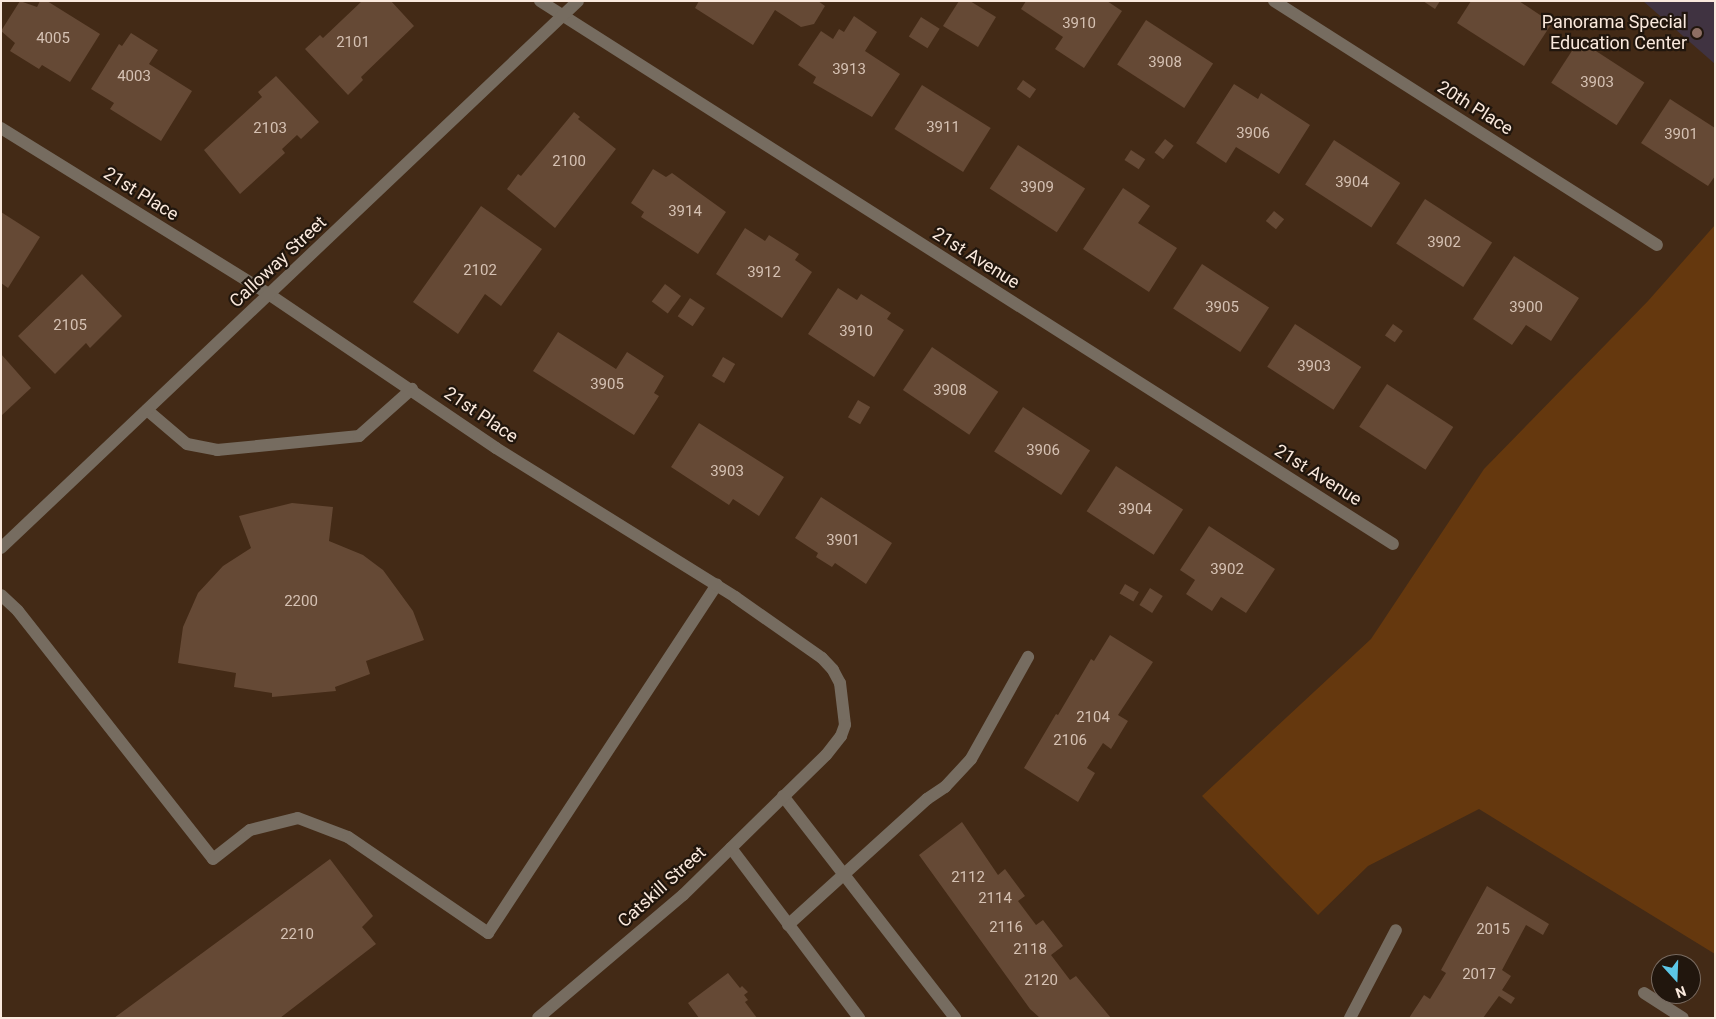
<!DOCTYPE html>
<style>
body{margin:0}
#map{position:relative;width:1716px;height:1019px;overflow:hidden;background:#432a16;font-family:Roboto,sans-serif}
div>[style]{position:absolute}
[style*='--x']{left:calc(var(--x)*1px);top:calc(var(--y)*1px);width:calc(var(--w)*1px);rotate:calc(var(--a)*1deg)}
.education>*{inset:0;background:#403341}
.green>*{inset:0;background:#65380e}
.building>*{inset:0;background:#654935;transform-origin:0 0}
.service>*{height:12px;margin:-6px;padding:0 6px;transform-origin:6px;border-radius:6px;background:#766c60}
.minor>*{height:12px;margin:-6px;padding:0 6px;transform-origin:6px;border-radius:6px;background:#766c60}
.dots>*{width:14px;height:14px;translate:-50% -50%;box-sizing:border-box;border:2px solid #21160d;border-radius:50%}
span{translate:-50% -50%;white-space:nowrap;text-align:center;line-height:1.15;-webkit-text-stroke:4.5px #21160d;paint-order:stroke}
.number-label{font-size:15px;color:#d5c1b3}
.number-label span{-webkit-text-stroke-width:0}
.poi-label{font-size:18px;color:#fae9dd}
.right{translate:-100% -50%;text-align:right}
.street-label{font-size:18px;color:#fae9dd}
.frame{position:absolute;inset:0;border:2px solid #fae9dd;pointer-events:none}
.north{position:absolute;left:1651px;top:954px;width:50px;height:50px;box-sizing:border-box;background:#21160d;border:1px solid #786a60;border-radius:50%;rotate:160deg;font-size:14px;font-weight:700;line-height:20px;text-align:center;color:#fae9dd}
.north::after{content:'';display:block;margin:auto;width:18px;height:22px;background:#5cc7e7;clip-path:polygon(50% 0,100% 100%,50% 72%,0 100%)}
</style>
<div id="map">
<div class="education">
<div style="clip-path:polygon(1643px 1px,1715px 1px,1715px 64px)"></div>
</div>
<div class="green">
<div style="clip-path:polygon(1715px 225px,1715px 954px,1479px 809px,1368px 866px,1318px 915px,1202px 796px,1371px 639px,1484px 469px,1648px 301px)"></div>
</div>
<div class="building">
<div style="clip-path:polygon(20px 1px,37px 7px,40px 1px,47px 1px,100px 34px,70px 82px,42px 65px,39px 69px,10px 51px,15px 43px,1px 31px)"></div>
<div style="clip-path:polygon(362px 1px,391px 1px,414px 26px,361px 77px,363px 80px,348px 95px,305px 49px,320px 35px,323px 38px)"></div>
<div style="clip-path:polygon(699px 1px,818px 1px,825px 6px,814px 24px,801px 27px,775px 10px,753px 45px,695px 8px)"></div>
<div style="clip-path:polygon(959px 1px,970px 1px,996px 17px,978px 47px,943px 26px)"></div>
<div style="clip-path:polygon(1026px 1px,1107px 1px,1122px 11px,1084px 68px,1055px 49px,1063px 37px,1021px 9px)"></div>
<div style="clip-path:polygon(1423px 1px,1440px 1px,1435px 9px)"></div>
<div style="clip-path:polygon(1471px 1px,1519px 1px,1552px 23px,1524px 66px,1457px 23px)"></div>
<div style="clip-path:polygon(854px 16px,877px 32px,865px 51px,900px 74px,872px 117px,813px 83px,816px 77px,798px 65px,821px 31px,833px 39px,839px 29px,844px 32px)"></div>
<div style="left:921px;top:17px;width:22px;height:23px;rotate:32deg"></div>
<div style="left:1146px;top:20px;width:80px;height:53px;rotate:33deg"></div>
<div style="clip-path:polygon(131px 33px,158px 50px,149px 64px,192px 91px,161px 141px,110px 109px,114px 103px,91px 89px,119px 44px,122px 46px)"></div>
<div style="left:1579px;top:40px;width:78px;height:51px;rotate:33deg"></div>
<div style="clip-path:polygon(276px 76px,319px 122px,301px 139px,297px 135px,282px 149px,285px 153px,240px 194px,204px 150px,262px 97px,258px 92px)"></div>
<div style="left:1023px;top:80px;width:16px;height:11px;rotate:35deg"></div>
<div style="clip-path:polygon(1234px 84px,1258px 99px,1261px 93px,1310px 125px,1279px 174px,1236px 147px,1226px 163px,1196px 143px)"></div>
<div style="left:922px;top:85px;width:81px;height:52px;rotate:32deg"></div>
<div style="clip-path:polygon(1670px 99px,1715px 128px,1715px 176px,1708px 186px,1641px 143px)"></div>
<div style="clip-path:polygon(574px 112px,580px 117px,578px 119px,616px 149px,555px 228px,507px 189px,518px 174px,521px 176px)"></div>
<div style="left:1165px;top:139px;width:11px;height:17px;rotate:38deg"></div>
<div style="left:1334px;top:140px;width:79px;height:53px;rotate:33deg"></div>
<div style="left:1018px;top:145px;width:80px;height:52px;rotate:33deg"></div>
<div style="left:1131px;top:150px;width:17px;height:12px;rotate:33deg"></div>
<div style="clip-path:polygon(653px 169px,666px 177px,672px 173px,726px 212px,698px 254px,641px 217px,644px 212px,631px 203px)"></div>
<div style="clip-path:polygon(1123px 188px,1150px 206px,1138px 223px,1177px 248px,1149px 292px,1083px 249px)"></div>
<div style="left:1425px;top:199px;width:80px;height:53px;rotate:33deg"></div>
<div style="clip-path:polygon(481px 206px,542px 249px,501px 306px,485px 294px,458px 334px,413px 302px)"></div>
<div style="left:1274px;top:211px;width:13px;height:13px;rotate:39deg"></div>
<div style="clip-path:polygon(1px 212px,40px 237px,8px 288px,1px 283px)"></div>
<div style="clip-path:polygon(745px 228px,765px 241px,769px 235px,799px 254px,795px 260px,812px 272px,782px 318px,716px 274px)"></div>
<div style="clip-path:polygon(1514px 256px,1579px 298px,1551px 341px,1526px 325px,1512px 345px,1473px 319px)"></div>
<div style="left:1202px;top:264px;width:80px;height:53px;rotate:33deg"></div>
<div style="clip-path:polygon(82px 274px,122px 316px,90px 348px,86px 343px,55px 374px,18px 336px)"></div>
<div style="left:665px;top:284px;width:20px;height:22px;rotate:37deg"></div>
<div style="clip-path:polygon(838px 288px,857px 300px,861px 294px,891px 313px,887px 319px,904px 330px,874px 377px,808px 334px)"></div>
<div style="left:690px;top:298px;width:18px;height:22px;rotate:34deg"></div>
<div style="left:1295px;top:324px;width:79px;height:51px;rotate:33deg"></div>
<div style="left:1393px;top:324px;width:12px;height:14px;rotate:35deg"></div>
<div style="clip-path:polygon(558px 332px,616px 369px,627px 352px,664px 376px,654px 393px,659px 396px,634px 435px,533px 371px)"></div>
<div style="left:932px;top:347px;width:80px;height:52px;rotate:34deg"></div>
<div style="clip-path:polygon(1px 354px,31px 388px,1px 416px)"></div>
<div style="left:723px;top:357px;width:14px;height:22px;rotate:30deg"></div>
<div style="left:1387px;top:384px;width:79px;height:51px;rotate:33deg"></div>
<div style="left:858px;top:400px;width:14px;height:20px;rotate:30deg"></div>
<div style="left:1023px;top:407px;width:80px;height:53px;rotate:33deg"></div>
<div style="clip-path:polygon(699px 423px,784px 477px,759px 516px,733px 499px,729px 505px,671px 467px)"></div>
<div style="left:1116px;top:466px;width:80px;height:54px;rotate:33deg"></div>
<div style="clip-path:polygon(821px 497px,892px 543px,866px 584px,835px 563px,832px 567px,816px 557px,818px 553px,795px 538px)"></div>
<div style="clip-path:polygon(292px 503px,333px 507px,329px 541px,363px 555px,383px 570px,413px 611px,424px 640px,366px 661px,370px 674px,335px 687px,336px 691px,272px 697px,272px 693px,234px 687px,236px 673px,178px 663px,183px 627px,198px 593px,223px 566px,251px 548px,239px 516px)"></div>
<div style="clip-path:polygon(1209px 526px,1275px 569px,1246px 613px,1221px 597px,1212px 611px,1186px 594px,1195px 580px,1180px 570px)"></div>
<div style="left:1125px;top:584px;width:16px;height:11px;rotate:30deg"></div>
<div style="left:1150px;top:588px;width:15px;height:20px;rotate:32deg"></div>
<div style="clip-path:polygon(1110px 635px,1153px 662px,1118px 715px,1128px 721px,1111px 749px,1103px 743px,1087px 768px,1095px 773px,1078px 802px,1024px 768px,1056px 714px,1058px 715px,1091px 659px,1094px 661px)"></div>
<div style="clip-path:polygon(962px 822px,998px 875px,1005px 869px,1025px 896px,1018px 901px,1036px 925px,1043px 920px,1063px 946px,1051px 955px,1070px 980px,1076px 976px,1111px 1018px,1040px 1018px,1030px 1009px,919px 855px)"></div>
<div style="clip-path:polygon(330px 859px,373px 916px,362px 927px,376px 944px,280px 1018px,114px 1018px)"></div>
<div style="clip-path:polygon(1487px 886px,1549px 924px,1543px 935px,1526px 925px,1502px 970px,1511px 976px,1502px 990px,1515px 998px,1511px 1004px,1499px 996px,1483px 1018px,1409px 1018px,1424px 995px,1430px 999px,1446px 973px,1441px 970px)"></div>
<div style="clip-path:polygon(728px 973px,740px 988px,742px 986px,748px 992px,744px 995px,748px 1000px,745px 1002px,757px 1018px,699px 1018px,688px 1003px)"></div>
</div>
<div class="service">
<div style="--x:147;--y:410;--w:52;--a:40.4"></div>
<div style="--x:187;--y:444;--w:31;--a:11"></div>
<div style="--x:217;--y:450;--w:143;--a:-5.6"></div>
<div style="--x:359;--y:436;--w:71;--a:-41.6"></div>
<div style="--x:1;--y:595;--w:23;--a:43"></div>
<div style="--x:18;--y:611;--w:315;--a:51.8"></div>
<div style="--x:213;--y:859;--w:47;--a:-38.1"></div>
<div style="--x:250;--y:830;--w:49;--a:-14"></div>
<div style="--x:298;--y:818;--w:53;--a:20.8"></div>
<div style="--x:348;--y:837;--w:170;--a:34.4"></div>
<div style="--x:488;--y:933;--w:417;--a:-56.7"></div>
<div style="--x:783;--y:796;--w:281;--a:52.2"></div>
<div style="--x:731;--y:848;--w:213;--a:53"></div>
<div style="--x:788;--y:925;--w:188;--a:-42.2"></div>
<div style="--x:927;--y:799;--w:22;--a:-34"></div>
<div style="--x:945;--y:787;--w:38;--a:-47"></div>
<div style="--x:971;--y:759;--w:117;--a:-60.8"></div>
<div style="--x:1644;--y:993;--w:46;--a:32.7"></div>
<div style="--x:1350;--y:1018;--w:99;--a:-62.4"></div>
</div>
<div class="minor">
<div style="--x:540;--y:1;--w:1011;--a:32.48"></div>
<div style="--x:1274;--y:1;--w:454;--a:32.5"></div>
<div style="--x:1;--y:128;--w:317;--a:31.8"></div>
<div style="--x:270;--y:295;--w:273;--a:34.1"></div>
<div style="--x:496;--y:448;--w:282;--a:31.9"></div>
<div style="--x:735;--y:597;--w:106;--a:35"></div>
<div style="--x:822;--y:658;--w:16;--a:47"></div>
<div style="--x:833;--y:670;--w:15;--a:62"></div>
<div style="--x:840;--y:683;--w:42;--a:83.2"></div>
<div style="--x:845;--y:725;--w:12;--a:110"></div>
<div style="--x:841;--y:736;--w:24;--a:128"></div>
<div style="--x:826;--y:755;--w:200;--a:135.6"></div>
<div style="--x:683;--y:895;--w:190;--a:139.7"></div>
<div style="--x:1;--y:548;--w:795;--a:-43.47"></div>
</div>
<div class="dots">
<div style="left:1697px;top:33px;background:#8d6e63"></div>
</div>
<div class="number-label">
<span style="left:1079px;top:24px">3910</span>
<span style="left:53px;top:39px">4005</span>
<span style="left:353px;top:43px">2101</span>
<span style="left:1165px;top:63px">3908</span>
<span style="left:849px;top:70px">3913</span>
<span style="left:134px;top:77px">4003</span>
<span style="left:1597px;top:83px">3903</span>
<span style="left:943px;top:128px">3911</span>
<span style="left:270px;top:129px">2103</span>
<span style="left:1253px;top:134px">3906</span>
<span style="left:1681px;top:135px">3901</span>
<span style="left:569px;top:162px">2100</span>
<span style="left:1352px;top:183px">3904</span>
<span style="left:1037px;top:188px">3909</span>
<span style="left:685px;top:212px">3914</span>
<span style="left:1444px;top:243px">3902</span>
<span style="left:480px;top:271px">2102</span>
<span style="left:764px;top:273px">3912</span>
<span style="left:1222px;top:308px">3905</span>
<span style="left:1526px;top:308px">3900</span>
<span style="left:70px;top:326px">2105</span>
<span style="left:856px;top:332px">3910</span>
<span style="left:1314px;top:367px">3903</span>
<span style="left:607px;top:385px">3905</span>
<span style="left:950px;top:391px">3908</span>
<span style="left:1043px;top:451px">3906</span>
<span style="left:727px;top:472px">3903</span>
<span style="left:1135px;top:510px">3904</span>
<span style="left:843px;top:541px">3901</span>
<span style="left:1227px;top:570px">3902</span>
<span style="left:301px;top:602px">2200</span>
<span style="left:1093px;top:718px">2104</span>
<span style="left:1070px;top:741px">2106</span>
<span style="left:968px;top:878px">2112</span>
<span style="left:995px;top:899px">2114</span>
<span style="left:1006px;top:928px">2116</span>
<span style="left:1493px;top:930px">2015</span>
<span style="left:297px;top:935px">2210</span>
<span style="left:1030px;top:950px">2118</span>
<span style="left:1479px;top:975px">2017</span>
<span style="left:1041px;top:981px">2120</span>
</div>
<div class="poi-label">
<span class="right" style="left:1687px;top:33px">Panorama Special<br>Education Center</span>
</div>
<div class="street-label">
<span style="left:1475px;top:108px;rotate:32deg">20th Place</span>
<span style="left:141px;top:194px;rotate:32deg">21st Place</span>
<span style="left:976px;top:258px;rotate:32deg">21st Avenue</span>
<span style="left:278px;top:262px;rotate:-43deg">Calloway Street</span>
<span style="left:481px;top:415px;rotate:34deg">21st Place</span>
<span style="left:1318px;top:475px;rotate:32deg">21st Avenue</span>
<span style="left:662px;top:887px;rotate:-42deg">Catskill Street</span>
</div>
<div class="frame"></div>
<div class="north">N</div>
</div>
